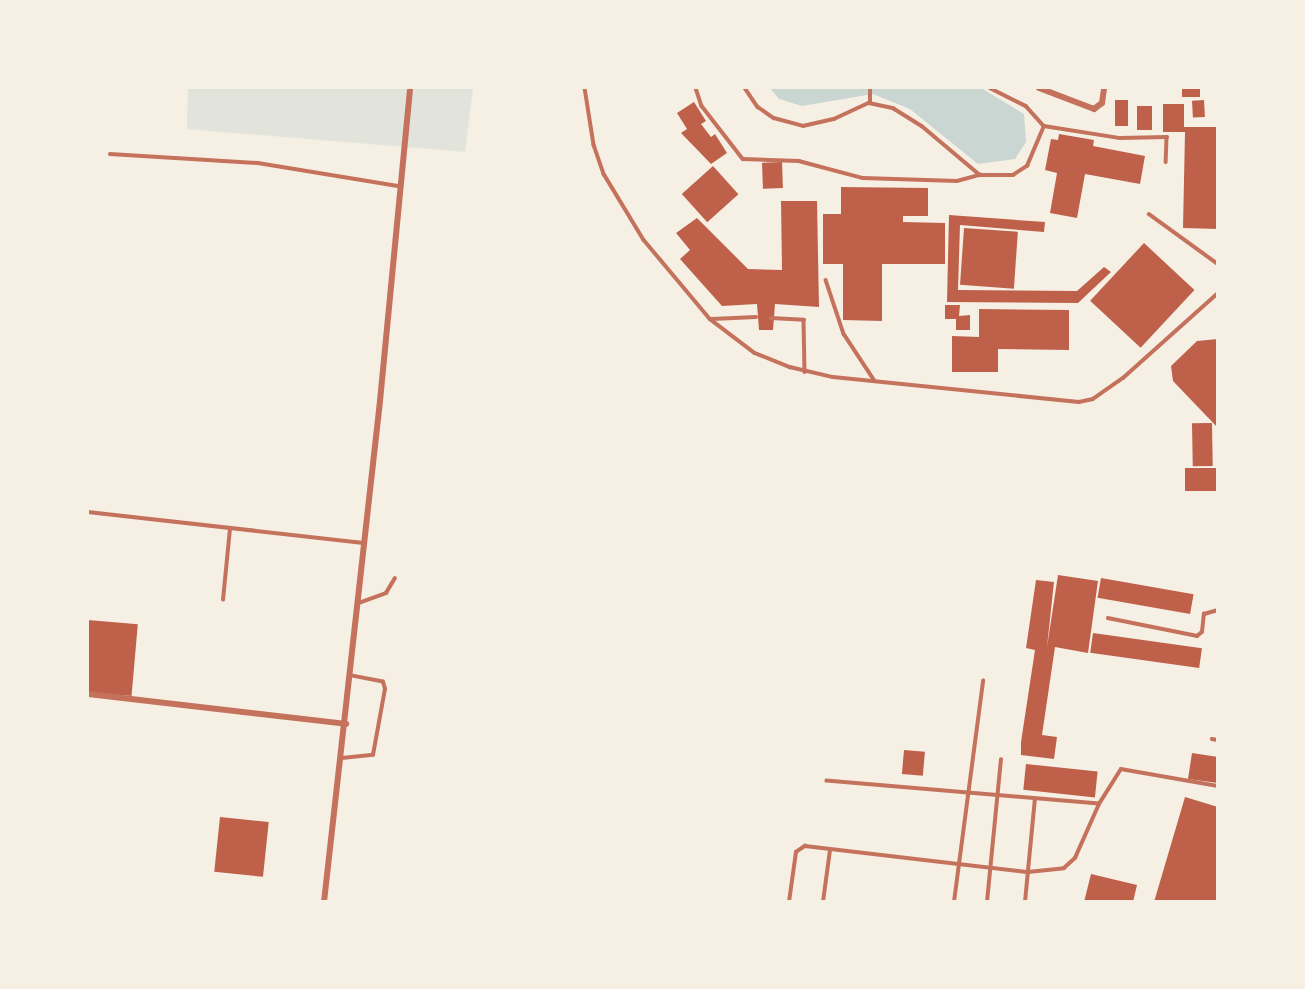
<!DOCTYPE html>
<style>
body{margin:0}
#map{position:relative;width:1305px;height:989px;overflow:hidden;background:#f6efe4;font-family:"Work Sans",sans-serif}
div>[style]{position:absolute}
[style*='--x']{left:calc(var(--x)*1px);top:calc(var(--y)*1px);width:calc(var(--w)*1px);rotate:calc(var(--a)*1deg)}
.green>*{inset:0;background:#e2e4dc}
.water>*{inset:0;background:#c9d6d2}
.building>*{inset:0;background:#bf614a;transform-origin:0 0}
.service>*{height:3.5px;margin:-1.75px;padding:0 1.75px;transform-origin:1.75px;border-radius:1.75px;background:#c5725c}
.minor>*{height:6px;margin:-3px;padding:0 3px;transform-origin:3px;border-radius:3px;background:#c5725c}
span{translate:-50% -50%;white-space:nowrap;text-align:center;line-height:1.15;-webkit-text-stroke:6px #f6efe4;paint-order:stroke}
.frame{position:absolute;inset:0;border:89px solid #f6efe4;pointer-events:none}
</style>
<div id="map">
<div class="green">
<div style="clip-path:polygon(188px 88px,473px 88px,465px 152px,187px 129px)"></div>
</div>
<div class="water">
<div style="clip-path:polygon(770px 88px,981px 88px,1024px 114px,1026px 142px,1015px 159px,978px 164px,910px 109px,873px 94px,802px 106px,779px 99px)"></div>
</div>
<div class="building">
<div style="left:1182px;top:88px;width:18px;height:9px"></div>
<div style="left:1115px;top:100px;width:13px;height:26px"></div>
<div style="left:1204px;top:100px;width:17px;height:12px;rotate:87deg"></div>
<div style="clip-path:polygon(694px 102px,706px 121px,701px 124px,711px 137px,715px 134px,727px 153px,711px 164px,681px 133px,687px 129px,677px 113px)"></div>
<div style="clip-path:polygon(1163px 104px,1184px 104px,1184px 127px,1218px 127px,1218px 229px,1183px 228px,1185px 132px,1163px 132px)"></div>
<div style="left:1137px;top:106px;width:15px;height:24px"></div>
<div style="clip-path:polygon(1059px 134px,1094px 140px,1093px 146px,1145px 156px,1140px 184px,1085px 174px,1077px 218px,1050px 213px,1057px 173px,1045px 170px,1051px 139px,1058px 140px)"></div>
<div style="left:782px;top:162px;width:26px;height:20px;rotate:88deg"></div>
<div style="left:713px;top:166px;width:38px;height:42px;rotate:48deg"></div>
<div style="clip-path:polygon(841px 187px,928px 188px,928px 216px,903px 216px,903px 222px,945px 223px,945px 264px,882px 264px,882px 321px,843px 320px,843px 264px,823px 264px,823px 214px,841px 214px)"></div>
<div style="clip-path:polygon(781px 201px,817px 201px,819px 307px,775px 304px,773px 330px,759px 330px,757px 304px,722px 306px,680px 259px,690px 250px,676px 233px,697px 218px,748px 269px,782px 270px)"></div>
<div style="clip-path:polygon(949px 215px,1045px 222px,1044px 232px,960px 225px,958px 290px,1077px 291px,1104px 267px,1111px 272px,1078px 303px,947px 302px)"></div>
<div style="left:964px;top:228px;width:54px;height:57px;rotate:4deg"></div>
<div style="left:1144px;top:243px;width:69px;height:79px;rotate:43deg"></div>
<div style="clip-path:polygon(945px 305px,960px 305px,959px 316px,970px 315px,970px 330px,956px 330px,956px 319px,945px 319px)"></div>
<div style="clip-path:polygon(979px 309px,1069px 310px,1069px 350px,998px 349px,998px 372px,952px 372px,952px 336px,979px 337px)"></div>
<div style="clip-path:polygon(1218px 339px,1218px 428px,1173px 381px,1171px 366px,1197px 341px)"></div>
<div style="left:1212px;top:423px;width:43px;height:20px;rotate:89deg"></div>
<div style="left:1216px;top:468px;width:23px;height:31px;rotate:90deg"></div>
<div style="clip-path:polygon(1058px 575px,1098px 581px,1088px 653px,1055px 647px,1042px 735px,1057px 737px,1054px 759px,1021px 755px,1021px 742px,1035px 650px,1026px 648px,1036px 580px,1054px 582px,1047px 647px)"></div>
<div style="left:1101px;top:578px;width:94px;height:20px;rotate:10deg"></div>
<div style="left:88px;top:620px;width:50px;height:72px;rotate:5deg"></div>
<div style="left:1093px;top:633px;width:110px;height:20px;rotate:8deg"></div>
<div style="left:904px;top:750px;width:21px;height:24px;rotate:5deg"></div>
<div style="clip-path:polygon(1192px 753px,1218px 757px,1218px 783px,1188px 779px)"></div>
<div style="left:1026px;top:764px;width:72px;height:26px;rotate:6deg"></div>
<div style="clip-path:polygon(1185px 797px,1218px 807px,1218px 902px,1154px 902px)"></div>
<div style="left:220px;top:817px;width:49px;height:55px;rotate:6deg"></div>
<div style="clip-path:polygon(1091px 874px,1137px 885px,1133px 902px,1084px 902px)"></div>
</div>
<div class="service">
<div style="--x:585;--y:88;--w:58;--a:81"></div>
<div style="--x:594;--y:145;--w:31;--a:71"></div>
<div style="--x:604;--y:174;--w:77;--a:58.8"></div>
<div style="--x:644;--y:240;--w:103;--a:50.1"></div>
<div style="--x:710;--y:319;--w:56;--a:37.1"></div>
<div style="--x:755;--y:353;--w:38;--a:22"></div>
<div style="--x:790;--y:367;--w:44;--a:13.1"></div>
<div style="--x:833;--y:377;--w:247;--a:5.8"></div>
<div style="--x:1079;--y:402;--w:14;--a:-12"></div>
<div style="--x:1093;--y:399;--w:37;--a:-35"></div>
<div style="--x:1123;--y:378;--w:127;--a:-41.8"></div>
<div style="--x:696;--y:88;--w:19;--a:72"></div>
<div style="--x:702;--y:106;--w:67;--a:52.3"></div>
<div style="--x:743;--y:159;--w:56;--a:2"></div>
<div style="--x:799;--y:161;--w:66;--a:14.9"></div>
<div style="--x:863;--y:178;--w:94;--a:1.8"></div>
<div style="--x:957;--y:181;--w:24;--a:-15"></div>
<div style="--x:745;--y:88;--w:23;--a:56"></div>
<div style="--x:758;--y:107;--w:19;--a:35"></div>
<div style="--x:774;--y:118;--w:30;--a:15"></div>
<div style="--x:803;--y:126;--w:32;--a:-13"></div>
<div style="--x:834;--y:119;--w:38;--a:-25"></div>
<div style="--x:869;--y:103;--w:25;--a:12"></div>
<div style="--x:893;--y:108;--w:34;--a:32"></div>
<div style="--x:922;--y:126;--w:76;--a:40.2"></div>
<div style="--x:980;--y:175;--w:33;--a:0"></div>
<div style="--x:1013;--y:175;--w:17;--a:-33"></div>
<div style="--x:1027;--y:166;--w:43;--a:-67"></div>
<div style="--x:1044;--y:126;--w:77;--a:9"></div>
<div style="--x:1120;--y:138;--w:47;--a:-1.2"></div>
<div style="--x:1167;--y:137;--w:25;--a:92"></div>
<div style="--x:990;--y:88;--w:40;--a:26.6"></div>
<div style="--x:1026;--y:106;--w:27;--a:48"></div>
<div style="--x:870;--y:103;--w:15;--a:-90"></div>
<div style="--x:110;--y:154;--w:148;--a:3.5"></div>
<div style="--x:258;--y:163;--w:143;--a:9.3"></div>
<div style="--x:1149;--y:214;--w:85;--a:35.9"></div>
<div style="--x:826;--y:280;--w:57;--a:71.6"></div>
<div style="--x:844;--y:334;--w:56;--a:56.6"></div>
<div style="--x:771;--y:318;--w:33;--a:3"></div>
<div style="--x:804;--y:320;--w:52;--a:88.9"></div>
<div style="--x:712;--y:319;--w:44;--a:-2.6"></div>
<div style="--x:88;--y:512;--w:277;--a:6.4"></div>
<div style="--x:223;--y:600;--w:72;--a:-84.4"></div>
<div style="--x:359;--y:603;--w:29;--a:-20"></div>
<div style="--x:386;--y:593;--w:17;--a:-59"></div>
<div style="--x:1108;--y:618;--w:91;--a:11.4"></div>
<div style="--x:1197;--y:636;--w:6;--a:-39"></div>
<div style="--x:1202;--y:632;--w:18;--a:-84"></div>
<div style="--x:1204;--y:614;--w:15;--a:-16"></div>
<div style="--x:1212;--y:739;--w:6;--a:9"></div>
<div style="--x:342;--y:758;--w:31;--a:-6"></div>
<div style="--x:373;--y:755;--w:67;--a:-79.7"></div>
<div style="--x:385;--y:689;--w:7;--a:-106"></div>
<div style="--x:383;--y:682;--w:33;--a:-169"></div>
<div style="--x:1099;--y:804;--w:41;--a:-57.8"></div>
<div style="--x:1121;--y:769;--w:98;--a:9.9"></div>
<div style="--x:789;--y:902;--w:50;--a:-82"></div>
<div style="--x:796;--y:852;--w:11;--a:-34"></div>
<div style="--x:805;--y:846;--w:225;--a:6.7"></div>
<div style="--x:1028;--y:872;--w:36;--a:-6"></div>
<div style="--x:1064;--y:868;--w:15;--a:-42"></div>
<div style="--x:1075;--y:858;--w:59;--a:-66"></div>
<div style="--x:1099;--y:804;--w:273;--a:-175.2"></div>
<div style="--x:823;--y:902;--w:52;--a:-82.3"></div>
<div style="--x:954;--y:902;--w:223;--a:-82.5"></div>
<div style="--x:987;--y:902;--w:143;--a:-84.4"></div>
<div style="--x:1025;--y:902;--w:103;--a:-84.5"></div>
</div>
<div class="minor">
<div style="--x:1039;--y:88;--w:59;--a:20.9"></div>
<div style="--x:1094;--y:109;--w:10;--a:-37"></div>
<div style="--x:1102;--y:103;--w:15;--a:-82"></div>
<div style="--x:88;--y:694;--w:260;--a:6.6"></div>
<div style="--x:324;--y:902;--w:504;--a:-83.62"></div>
<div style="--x:380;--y:401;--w:314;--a:-84.5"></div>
</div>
<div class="frame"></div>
</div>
